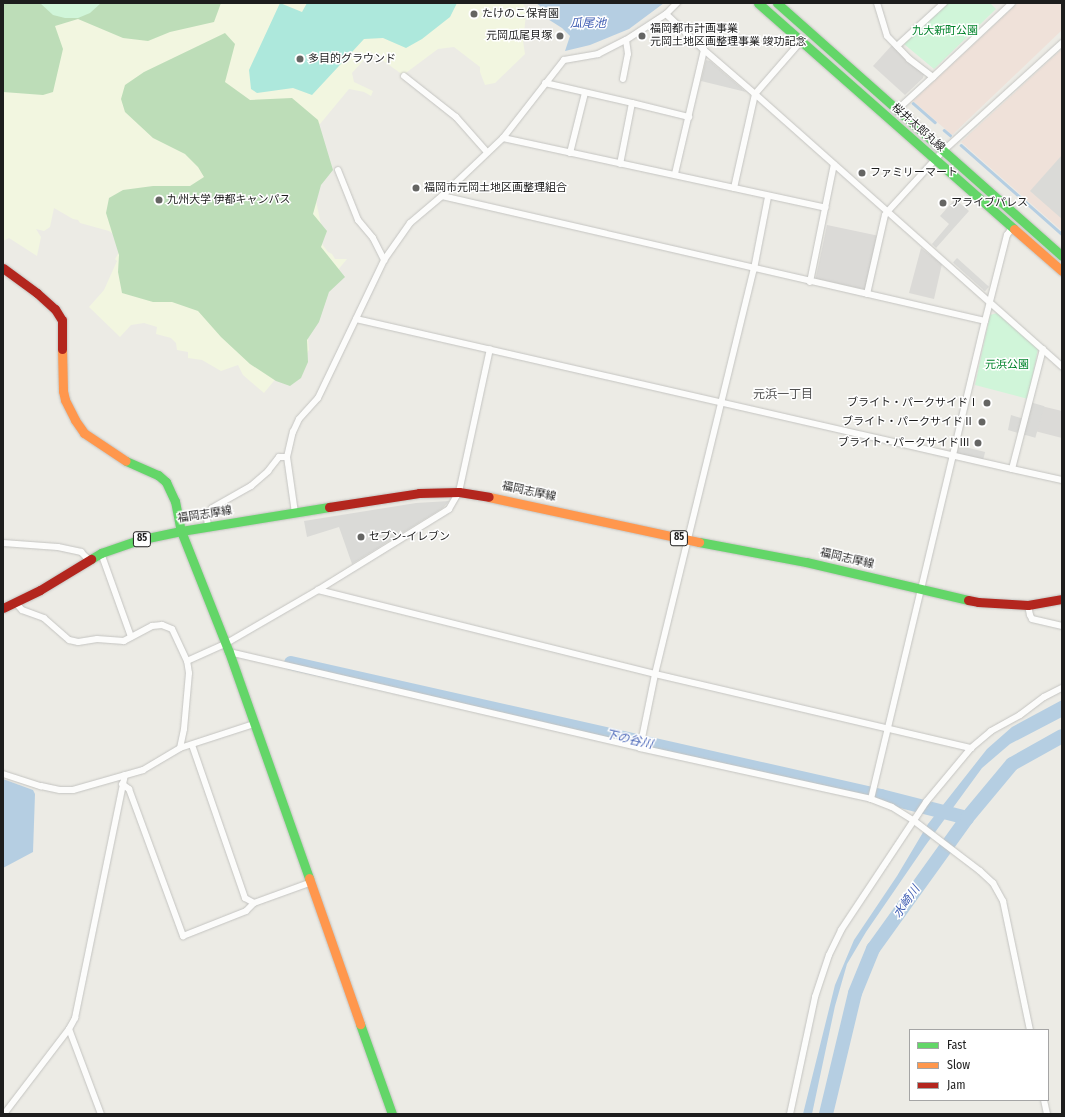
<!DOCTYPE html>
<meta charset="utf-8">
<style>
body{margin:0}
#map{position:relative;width:1065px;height:1117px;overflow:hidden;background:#ecebe5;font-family:"Fira Sans Condensed","Noto Sans JP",sans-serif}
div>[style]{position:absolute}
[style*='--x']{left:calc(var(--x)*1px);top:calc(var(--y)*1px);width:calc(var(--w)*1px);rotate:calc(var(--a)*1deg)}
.residential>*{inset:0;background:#dbdad7;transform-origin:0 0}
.commercial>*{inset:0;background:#efe1d9}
.education>*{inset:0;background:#f2f6e0}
.forest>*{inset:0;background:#bdddb8}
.park>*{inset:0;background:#d0f5d9}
.pitch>*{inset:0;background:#ade8dc}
.parking>*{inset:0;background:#dadad7;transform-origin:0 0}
.water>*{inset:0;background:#b5cee2}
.stream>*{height:2.5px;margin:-1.25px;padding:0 1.25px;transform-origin:1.25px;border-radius:1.25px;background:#b5cee2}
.river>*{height:14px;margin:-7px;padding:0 7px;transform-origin:7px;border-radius:7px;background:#b5cee2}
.roads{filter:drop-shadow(0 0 1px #c4c4c1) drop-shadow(0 0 1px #c4c4c1)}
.street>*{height:6px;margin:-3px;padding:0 3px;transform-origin:3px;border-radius:3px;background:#fcfcfb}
.fast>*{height:9px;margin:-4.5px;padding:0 4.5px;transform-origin:4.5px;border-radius:4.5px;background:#63d668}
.slow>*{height:9px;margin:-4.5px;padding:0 4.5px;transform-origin:4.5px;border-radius:4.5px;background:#ff974d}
.jam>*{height:9px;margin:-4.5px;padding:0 4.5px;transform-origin:4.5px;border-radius:4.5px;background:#b3261e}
.dots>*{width:11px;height:11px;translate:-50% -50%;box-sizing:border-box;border:2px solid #fff;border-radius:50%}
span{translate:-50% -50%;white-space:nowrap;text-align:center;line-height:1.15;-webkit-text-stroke:3px #fff;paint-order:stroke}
.shield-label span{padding:1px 3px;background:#fff;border:1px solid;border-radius:3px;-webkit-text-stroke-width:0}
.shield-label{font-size:10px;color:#1d1d1d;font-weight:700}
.poi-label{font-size:11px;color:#1d1d1d}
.left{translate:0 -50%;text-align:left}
.right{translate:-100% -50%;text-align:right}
.park-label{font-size:11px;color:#02842c}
.street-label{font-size:11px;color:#1d1d1d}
.water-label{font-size:12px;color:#4260b4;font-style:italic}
.neighbourhood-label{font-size:12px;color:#505050}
.frame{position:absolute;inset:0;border:4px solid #1d1d1d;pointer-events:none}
.legend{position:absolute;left:909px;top:1029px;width:140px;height:72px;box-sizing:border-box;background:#fff;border:1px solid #a5a5a5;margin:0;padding:5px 7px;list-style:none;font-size:12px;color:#1d1d1d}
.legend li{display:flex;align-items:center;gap:8px;height:20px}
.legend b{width:20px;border:1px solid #a5a5a5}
</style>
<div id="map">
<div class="residential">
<div style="clip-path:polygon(892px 45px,924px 73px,923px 78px,905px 95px,873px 66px)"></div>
<div style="left:827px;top:225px;width:51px;height:55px;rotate:12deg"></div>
<div style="clip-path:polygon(921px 248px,942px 264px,934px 299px,909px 293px)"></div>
<div style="clip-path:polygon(1033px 404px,1062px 411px,1062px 438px,1027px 429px)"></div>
</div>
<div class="commercial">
<div style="clip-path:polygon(1018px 3px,1062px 3px,1062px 30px,952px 135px,913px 101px)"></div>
<div style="clip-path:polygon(1062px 49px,1062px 231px,961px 142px)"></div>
</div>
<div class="education">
<div style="clip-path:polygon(3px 3px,523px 3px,528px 13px,526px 15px,523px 41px,525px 54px,495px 83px,485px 85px,480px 72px,480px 67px,454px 47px,438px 49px,403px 75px,371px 52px,352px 73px,354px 82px,373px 91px,371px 96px,364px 92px,349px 89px,320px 124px,291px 107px,326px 159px,331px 163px,314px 191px,323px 234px,322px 244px,328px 252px,332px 254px,335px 259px,347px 259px,337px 271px,301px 325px,308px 338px,309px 350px,307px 353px,301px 348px,264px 393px,243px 375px,238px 365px,221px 371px,202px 360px,188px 358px,188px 352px,177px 350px,176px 343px,171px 338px,156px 334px,157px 327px,144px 323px,131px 325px,120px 337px,89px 307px,104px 290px,117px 261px,115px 259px,125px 242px,109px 231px,80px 223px,78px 220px,73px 219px,54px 208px,50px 227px,44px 231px,36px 229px,41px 237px,37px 256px,9px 238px,3px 241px)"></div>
</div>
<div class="forest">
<div style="clip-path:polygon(3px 3px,221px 3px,214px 22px,170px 32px,148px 41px,123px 38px,78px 19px,55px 26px,63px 49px,53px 92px,43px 95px,3px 92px)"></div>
<div style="clip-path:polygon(225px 33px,235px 44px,225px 82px,250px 100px,292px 98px,318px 120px,333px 170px,321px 185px,313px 214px,327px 231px,321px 247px,345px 277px,329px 292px,319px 322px,307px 340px,308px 362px,301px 378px,290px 386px,276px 381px,250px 364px,221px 337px,198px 311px,172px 302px,153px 302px,122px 293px,118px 272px,119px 255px,106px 213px,109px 198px,123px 190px,153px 186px,190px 186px,204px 177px,198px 167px,185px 154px,153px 138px,125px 112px,121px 99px,125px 85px,144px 72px)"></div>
</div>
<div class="park">
<div style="clip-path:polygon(40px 3px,101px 3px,90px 13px,78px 18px,65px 18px,53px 15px)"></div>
<div style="clip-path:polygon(947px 3px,990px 3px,996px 9px,934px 69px,904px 44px,904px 42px)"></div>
<div style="clip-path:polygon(997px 313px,1038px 349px,1028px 399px,975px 385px,990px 315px)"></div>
</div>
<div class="pitch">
<div style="clip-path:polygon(280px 3px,302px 12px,307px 3px,457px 3px,450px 17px,422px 39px,406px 48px,383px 38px,364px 39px,312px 95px,293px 88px,257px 93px,251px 89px,249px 70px)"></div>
</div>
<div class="parking">
<div style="clip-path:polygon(706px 60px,710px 61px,746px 92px,701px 81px)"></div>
<div style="clip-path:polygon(1062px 155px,1062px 219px,1030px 191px)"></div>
<div style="clip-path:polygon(955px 199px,969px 211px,936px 248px,932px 244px,949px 224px,940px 216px)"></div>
<div style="left:957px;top:258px;width:43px;height:6px;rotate:42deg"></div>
<div style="left:1030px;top:402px;width:15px;height:33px;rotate:16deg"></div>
<div style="clip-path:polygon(1011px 415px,1024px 419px,1021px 434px,1008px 430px)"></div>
<div style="left:957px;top:445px;width:29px;height:11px;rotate:14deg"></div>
<div style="clip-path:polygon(449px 501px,443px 508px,352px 564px,339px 527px,307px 537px,304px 521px,416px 503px)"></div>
</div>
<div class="water">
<div style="clip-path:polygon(536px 3px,664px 3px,629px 29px,590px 45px,565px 51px,570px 36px,562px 28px,543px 16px,540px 6px)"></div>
<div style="clip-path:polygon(1062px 700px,1062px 717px,1010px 744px,982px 768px,925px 846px,866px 932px,847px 964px,835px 1006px,812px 1114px,803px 1114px,835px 985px,854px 940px,897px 876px,928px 824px,987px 749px,1012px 727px)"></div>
<div style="clip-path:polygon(3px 779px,33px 790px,35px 794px,33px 852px,3px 868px)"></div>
</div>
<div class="stream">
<div style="--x:913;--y:103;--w:29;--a:41"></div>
<div style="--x:944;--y:130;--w:8;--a:40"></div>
<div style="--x:961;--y:145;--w:135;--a:41.4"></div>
</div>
<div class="river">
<div style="--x:291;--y:663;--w:605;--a:12.7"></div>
<div style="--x:881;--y:796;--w:89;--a:14.3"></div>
<div style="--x:826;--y:1114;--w:124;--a:-76.5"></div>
<div style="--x:855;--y:993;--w:48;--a:-67.8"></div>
<div style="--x:873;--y:949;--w:161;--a:-54.3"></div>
<div style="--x:967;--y:818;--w:70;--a:-50.2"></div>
<div style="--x:1012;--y:764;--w:57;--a:-29.2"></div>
</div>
<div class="roads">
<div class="street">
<div style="--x:877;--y:3;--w:34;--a:73"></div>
<div style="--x:887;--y:36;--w:32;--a:46"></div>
<div style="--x:909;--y:59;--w:30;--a:37"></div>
<div style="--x:933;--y:77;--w:47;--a:137.6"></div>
<div style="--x:666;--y:14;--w:52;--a:43.5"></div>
<div style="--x:704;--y:50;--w:127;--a:103.2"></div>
<div style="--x:897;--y:46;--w:64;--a:-42.5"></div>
<div style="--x:704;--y:50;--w:67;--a:40.8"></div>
<div style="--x:755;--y:94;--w:72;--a:-49"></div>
<div style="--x:404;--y:76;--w:66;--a:38.3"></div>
<div style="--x:456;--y:117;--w:47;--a:48.5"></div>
<div style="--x:933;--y:77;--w:108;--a:-43.1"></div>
<div style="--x:623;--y:79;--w:25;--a:-79"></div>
<div style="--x:628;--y:54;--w:14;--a:-98"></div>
<div style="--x:545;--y:83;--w:89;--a:12.9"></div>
<div style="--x:632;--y:103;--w:62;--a:101.1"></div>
<div style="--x:632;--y:103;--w:59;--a:13.8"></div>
<div style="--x:503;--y:138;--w:330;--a:12.2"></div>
<div style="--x:570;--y:153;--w:62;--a:-76"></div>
<div style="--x:338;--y:170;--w:54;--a:68.2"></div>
<div style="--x:358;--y:220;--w:23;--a:50"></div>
<div style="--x:373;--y:238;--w:25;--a:63"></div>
<div style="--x:734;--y:188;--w:96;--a:-77.4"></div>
<div style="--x:755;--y:94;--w:411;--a:41.6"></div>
<div style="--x:442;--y:196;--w:557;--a:12.96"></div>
<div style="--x:810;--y:282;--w:120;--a:-78.5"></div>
<div style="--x:867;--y:294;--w:81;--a:-77.2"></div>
<div style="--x:885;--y:215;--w:5;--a:-53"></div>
<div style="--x:888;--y:211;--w:81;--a:-47.5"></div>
<div style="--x:943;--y:151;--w:161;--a:-42.2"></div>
<div style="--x:356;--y:319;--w:673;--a:12.88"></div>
<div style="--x:1043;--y:349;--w:124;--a:104.5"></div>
<div style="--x:1012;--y:469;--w:51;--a:12.4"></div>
<div style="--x:295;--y:513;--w:57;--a:-98.1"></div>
<div style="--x:287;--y:457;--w:26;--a:-77"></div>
<div style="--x:293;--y:432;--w:14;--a:-65"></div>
<div style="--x:299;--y:419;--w:28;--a:-48"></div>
<div style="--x:318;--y:398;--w:153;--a:-64.4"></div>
<div style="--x:384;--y:260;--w:45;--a:-54.9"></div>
<div style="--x:410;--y:223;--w:42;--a:-40.2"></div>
<div style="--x:442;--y:196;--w:84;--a:-43.6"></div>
<div style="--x:503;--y:138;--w:99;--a:-52"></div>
<div style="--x:564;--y:60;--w:35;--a:-10"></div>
<div style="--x:598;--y:54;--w:31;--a:-27"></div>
<div style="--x:626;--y:40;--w:48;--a:-33"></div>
<div style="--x:666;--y:14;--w:16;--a:-45"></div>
<div style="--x:208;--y:527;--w:9;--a:-96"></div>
<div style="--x:207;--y:518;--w:11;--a:-63"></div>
<div style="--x:212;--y:508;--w:45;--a:-29.4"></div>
<div style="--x:251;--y:486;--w:23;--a:-41"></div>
<div style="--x:268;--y:471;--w:18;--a:-52"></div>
<div style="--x:279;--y:457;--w:8;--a:0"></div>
<div style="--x:3;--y:543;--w:55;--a:4.2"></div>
<div style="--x:58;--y:547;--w:24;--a:12"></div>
<div style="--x:81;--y:552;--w:10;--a:45"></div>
<div style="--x:101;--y:553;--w:89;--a:70.3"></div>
<div style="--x:318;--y:590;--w:347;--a:14"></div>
<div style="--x:655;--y:674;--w:325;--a:13.2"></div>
<div style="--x:1028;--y:605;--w:10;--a:79"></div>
<div style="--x:1030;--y:615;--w:4;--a:63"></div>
<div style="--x:1032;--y:619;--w:31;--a:13"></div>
<div style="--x:229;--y:652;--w:422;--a:13.1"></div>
<div style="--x:640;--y:748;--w:237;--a:12.4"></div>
<div style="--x:871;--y:799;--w:22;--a:21"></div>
<div style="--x:892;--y:807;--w:25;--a:32"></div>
<div style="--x:913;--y:820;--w:84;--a:37.3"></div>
<div style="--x:980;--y:871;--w:18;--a:43"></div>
<div style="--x:993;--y:883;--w:21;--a:61"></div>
<div style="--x:1003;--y:901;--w:132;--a:78.2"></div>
<div style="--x:187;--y:661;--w:42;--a:-24.1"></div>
<div style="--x:225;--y:644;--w:108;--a:-30.1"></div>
<div style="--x:318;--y:590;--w:154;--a:-31.7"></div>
<div style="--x:449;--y:509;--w:20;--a:-60"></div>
<div style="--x:459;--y:492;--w:146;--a:-77.8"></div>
<div style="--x:192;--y:745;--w:162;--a:70.9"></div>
<div style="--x:245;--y:898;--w:10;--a:29"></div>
<div style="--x:180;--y:748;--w:78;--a:-18"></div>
<div style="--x:640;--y:748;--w:76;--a:-78.5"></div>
<div style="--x:655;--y:674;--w:417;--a:-76.3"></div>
<div style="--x:754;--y:269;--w:73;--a:-79"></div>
<div style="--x:3;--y:774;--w:40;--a:18"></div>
<div style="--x:41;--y:786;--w:19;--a:12"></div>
<div style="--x:60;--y:790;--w:13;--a:0"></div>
<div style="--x:73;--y:790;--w:73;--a:-15.9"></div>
<div style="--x:143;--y:770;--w:43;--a:-30.7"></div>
<div style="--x:180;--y:748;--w:19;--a:-78"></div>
<div style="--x:184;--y:729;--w:56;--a:-84.9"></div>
<div style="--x:189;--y:673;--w:12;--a:-99"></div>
<div style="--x:187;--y:661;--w:35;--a:-115"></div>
<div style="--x:172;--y:629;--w:11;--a:-158"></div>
<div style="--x:162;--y:625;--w:10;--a:174"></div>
<div style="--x:152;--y:626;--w:32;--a:152"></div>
<div style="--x:124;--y:641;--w:27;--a:-176"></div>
<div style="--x:97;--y:639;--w:19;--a:171"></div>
<div style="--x:78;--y:642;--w:9;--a:-167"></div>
<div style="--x:69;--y:640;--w:33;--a:-139"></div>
<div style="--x:44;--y:618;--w:23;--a:-160"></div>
<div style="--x:22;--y:610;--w:9;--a:-131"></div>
<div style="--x:122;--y:784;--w:9;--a:36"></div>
<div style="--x:129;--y:789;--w:157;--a:69.8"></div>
<div style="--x:183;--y:936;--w:68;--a:-21.6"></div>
<div style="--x:246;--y:911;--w:11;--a:-45"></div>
<div style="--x:254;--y:903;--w:59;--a:-20"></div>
<div style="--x:871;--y:799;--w:491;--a:-76.6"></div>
<div style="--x:985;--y:321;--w:89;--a:-75.7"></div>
<div style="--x:1007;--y:235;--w:9;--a:-54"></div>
<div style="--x:69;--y:1029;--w:91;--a:69.4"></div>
<div style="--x:1044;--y:1100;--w:14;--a:78"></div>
<div style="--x:4;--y:1114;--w:107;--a:-52.6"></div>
<div style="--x:69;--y:1029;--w:13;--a:-61"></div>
<div style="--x:75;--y:1018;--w:248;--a:-78.4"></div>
<div style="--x:790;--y:1114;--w:120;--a:-77.9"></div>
<div style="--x:815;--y:997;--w:44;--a:-71.6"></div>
<div style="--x:829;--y:955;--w:28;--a:-64"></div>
<div style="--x:841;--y:930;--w:154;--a:-56.4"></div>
<div style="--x:926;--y:802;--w:70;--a:-50.2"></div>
<div style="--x:971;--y:748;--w:26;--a:-40"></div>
<div style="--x:991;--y:731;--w:33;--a:-29"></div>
<div style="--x:1020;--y:715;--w:30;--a:-37"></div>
<div style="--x:1044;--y:697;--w:20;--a:-27"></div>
</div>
<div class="fast">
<div style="--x:758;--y:3;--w:341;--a:41.4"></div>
<div style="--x:777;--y:3;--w:381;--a:41.6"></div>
<div style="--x:126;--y:461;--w:35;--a:24"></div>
<div style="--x:158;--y:475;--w:11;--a:41"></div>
<div style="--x:166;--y:482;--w:21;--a:65"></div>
<div style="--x:175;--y:501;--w:31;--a:79"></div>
<div style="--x:181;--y:531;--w:130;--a:68.4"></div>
<div style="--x:229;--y:652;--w:240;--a:70.5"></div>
<div style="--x:699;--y:542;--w:109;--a:10.6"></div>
<div style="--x:806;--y:562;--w:166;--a:13.2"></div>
<div style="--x:91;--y:559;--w:12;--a:-31"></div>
<div style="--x:101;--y:553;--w:39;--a:-19"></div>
<div style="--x:138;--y:540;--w:44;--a:-11.8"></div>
<div style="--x:181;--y:531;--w:150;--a:-9.2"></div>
<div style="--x:360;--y:1024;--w:96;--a:70.4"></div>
</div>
<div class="slow">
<div style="--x:1014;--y:229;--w:64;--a:41.2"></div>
<div style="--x:62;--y:349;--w:42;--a:88.6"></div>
<div style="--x:63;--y:391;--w:9;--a:77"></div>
<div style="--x:65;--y:400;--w:22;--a:63"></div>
<div style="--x:75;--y:420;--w:16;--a:55"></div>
<div style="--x:84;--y:433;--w:50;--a:33.7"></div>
<div style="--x:489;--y:497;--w:215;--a:12.1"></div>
<div style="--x:309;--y:878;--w:155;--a:70.7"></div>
</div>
<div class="jam">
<div style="--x:3;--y:268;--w:42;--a:36.3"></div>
<div style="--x:37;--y:293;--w:24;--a:42"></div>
<div style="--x:55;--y:309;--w:13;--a:58"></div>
<div style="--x:62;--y:320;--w:29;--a:90"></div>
<div style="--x:329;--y:507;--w:91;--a:-8.8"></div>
<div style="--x:419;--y:493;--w:40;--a:-1.4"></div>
<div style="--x:459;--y:492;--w:30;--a:9"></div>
<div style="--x:968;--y:600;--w:10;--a:11"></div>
<div style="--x:978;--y:602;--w:50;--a:3.4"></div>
<div style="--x:1028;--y:605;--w:35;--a:-10"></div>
<div style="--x:3;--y:608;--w:41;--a:-25.9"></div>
<div style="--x:40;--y:590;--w:60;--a:-31.3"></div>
</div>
</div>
<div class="dots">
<div style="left:474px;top:14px;background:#656563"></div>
<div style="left:560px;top:36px;background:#656563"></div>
<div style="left:642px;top:36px;background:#656563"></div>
<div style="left:300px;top:59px;background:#656563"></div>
<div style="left:862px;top:173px;background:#656563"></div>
<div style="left:416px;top:188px;background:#656563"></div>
<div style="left:159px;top:200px;background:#656563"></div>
<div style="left:943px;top:203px;background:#656563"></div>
<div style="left:987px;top:403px;background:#656563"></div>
<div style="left:982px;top:422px;background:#656563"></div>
<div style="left:978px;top:443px;background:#656563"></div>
<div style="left:361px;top:537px;background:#656563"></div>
</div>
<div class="shield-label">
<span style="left:679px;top:538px">85</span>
<span style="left:142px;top:539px">85</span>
</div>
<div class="poi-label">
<span class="left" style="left:482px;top:14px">たけのこ保育園</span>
<span class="left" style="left:650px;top:36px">福岡都市計画事業<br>元岡土地区画整理事業 竣功記念</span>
<span class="right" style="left:552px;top:36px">元岡瓜尾貝塚</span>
<span class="left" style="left:308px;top:59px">多目的グラウンド</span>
<span class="left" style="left:870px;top:173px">ファミリーマート</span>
<span class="left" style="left:424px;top:188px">福岡市元岡土地区画整理組合</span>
<span class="left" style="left:167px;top:200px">九州大学 伊都キャンパス</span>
<span class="left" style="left:951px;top:203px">アライブパレス</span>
<span class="right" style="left:979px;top:403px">ブライト・パークサイドⅠ</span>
<span class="right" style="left:974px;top:422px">ブライト・パークサイドⅡ</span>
<span class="right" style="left:970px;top:443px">ブライト・パークサイドⅢ</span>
<span class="left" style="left:369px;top:537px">セブン-イレブン</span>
</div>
<div class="park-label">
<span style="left:945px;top:31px">九大新町公園</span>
<span style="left:1007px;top:365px">元浜公園</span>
</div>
<div class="street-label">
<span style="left:918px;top:128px;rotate:41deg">桜井太郎丸線</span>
<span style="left:529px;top:492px;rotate:12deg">福岡志摩線</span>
<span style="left:205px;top:515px;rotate:-9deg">福岡志摩線</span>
<span style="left:847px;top:559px;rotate:13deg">福岡志摩線</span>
</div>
<div class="water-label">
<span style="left:588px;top:24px">瓜尾池</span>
<span style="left:629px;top:740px;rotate:13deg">下の谷川</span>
<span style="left:907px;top:902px;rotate:-55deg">水崎川</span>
</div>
<div class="neighbourhood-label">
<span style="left:783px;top:395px">元浜一丁目</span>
</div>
<div class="frame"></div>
<ul class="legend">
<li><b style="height:5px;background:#63d668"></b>Fast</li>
<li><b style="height:5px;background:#ff974d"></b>Slow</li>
<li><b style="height:5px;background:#b3261e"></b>Jam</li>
</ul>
</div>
